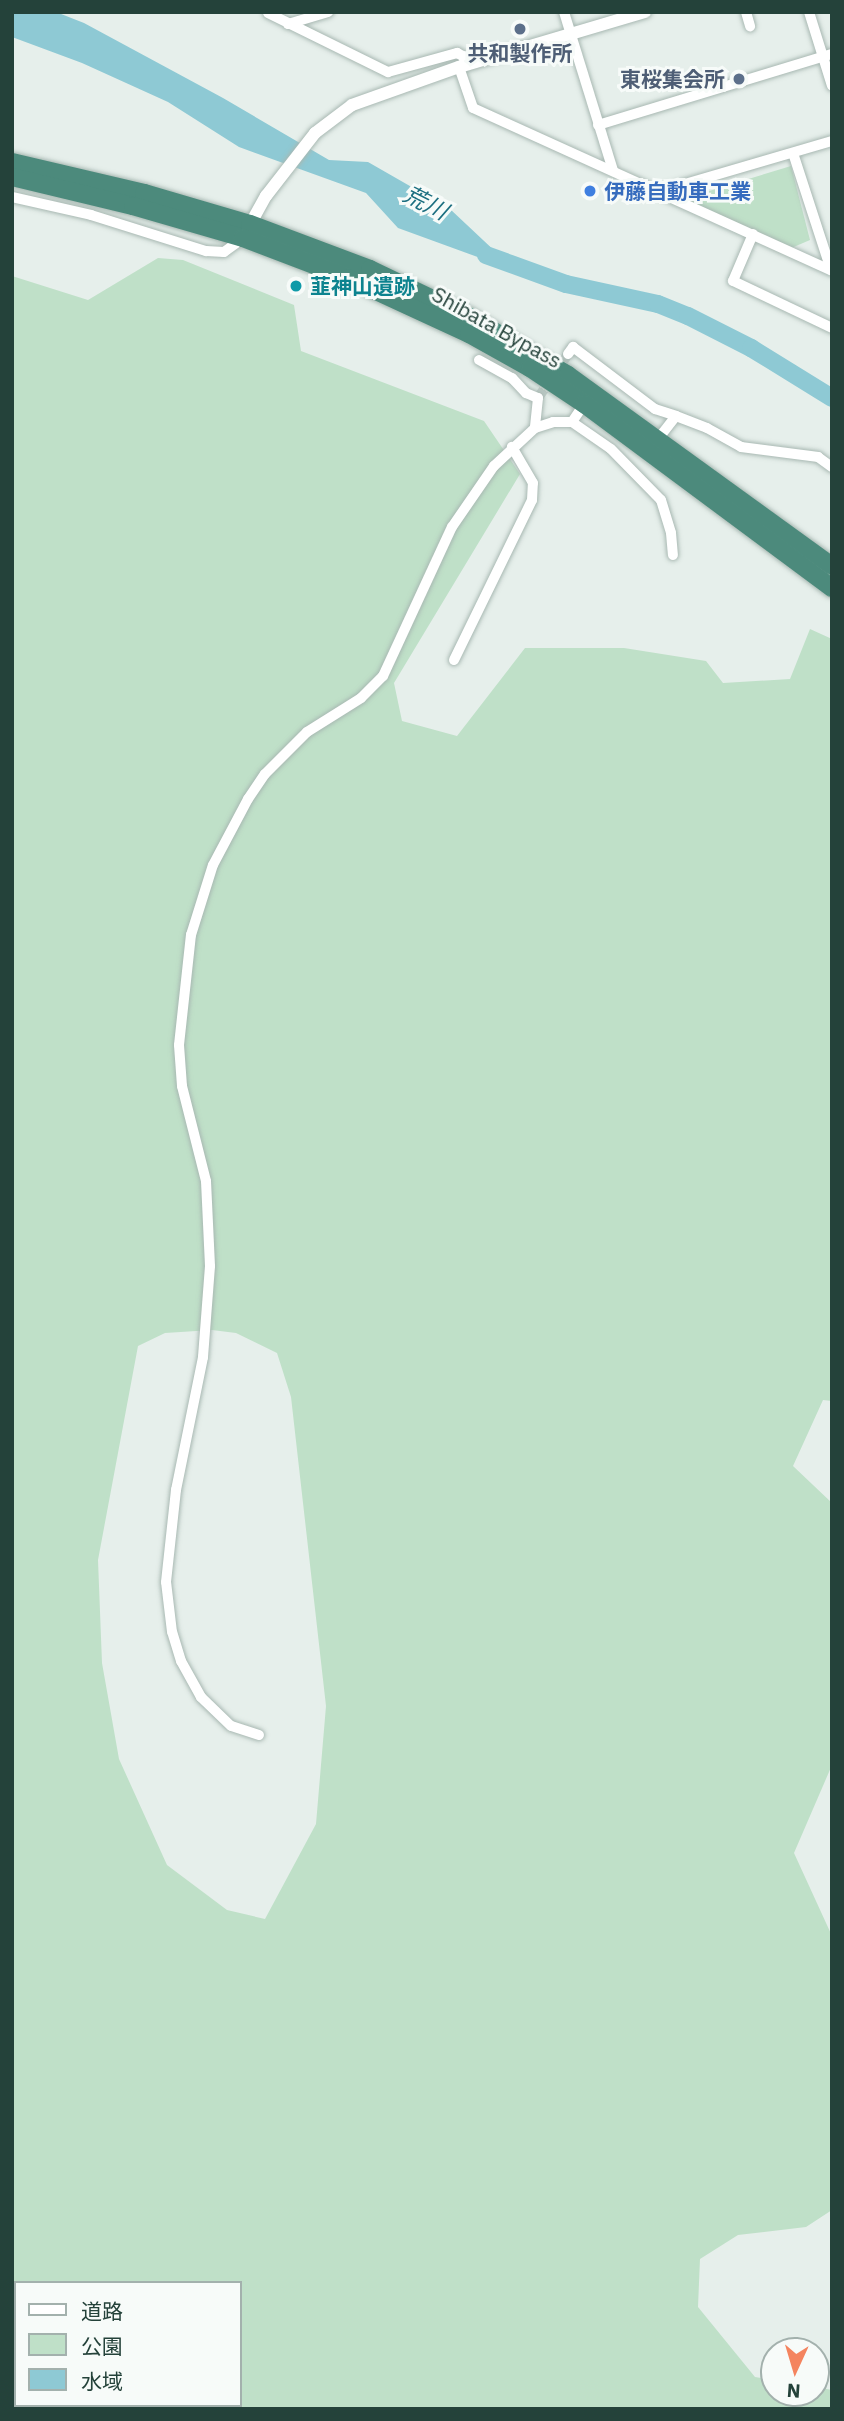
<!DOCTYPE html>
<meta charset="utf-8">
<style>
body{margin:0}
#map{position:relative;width:844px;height:2421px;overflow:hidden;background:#e6efeb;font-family:"IBM Plex Sans","Noto Sans JP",sans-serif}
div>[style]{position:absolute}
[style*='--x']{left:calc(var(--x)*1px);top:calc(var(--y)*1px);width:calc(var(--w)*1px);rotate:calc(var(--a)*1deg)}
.green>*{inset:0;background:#bfe0c8}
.water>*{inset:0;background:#8ec9d4}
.river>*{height:18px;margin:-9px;padding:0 9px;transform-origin:9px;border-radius:9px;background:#8ec9d4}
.minor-tunnel>*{height:10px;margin-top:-5px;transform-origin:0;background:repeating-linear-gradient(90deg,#bfccc8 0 10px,transparent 0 15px)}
.roads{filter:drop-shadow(0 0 2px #a8b8b2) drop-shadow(0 0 2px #a8b8b2)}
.minor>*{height:10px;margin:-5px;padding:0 5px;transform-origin:5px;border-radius:5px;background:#fff}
.tertiary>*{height:12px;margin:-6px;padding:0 6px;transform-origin:6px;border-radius:6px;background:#fff}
.trunk>*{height:18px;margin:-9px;padding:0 9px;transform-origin:9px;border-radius:9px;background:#4c8a7c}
.dots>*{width:19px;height:19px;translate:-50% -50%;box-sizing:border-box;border:4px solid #f7fbf9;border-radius:50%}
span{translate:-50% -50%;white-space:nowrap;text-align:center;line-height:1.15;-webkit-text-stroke:6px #f7fbf9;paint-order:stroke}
.service-label{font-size:21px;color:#4e5e75;font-weight:700}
.right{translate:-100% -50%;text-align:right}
.shop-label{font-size:21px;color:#366cbe;font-weight:700}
.left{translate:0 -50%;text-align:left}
.culture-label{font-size:21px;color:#0d838f;font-weight:700}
.street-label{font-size:21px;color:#24423a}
.water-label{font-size:23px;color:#1c6f80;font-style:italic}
.frame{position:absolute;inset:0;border:14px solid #24423a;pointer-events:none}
.legend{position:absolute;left:14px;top:2281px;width:228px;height:126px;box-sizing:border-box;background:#f7fbf9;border:2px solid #a3b1ad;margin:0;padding:9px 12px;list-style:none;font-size:21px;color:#24423a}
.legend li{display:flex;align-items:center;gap:14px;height:35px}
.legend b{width:35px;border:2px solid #a3b1ad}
.north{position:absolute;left:760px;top:2337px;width:70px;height:70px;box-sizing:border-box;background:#f7fbf9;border:2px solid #a3b1ad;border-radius:50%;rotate:184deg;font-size:19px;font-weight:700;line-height:28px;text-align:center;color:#24423a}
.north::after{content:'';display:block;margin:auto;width:24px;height:32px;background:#f4845f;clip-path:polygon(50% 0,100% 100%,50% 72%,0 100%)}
</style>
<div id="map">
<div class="green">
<div style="clip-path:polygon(791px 166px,810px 240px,789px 249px,683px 199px)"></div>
<div style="clip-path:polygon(evenodd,158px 258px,183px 260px,294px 305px,301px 351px,484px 421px,520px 474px,394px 683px,402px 721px,457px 736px,525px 648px,624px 648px,706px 661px,723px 683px,790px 679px,810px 629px,832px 639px,832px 1401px,823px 1400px,793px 1466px,832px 1503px,832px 1765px,794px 1853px,832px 1936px,832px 2210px,806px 2227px,738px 2235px,700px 2259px,698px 2307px,755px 2377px,774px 2380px,774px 2393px,816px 2393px,816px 2387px,832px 2390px,832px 2409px,12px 2409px,12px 276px,88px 300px,158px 258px,212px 1330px,236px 1333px,277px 1353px,291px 1397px,326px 1706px,316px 1824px,265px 1919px,227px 1910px,167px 1865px,119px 1759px,102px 1663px,98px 1560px,138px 1346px,165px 1333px,212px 1330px,158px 258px,16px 2283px,240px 2283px,240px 2405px,16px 2405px,16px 2283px)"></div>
</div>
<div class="water">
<div style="clip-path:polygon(12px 12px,56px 12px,84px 23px,223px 98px,329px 160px,368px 162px,450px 209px,516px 271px,398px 228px,366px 193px,239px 147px,168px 102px,82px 63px,12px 37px)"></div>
</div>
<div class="river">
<div style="--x:486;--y:255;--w:85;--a:19.9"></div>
<div style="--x:566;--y:284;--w:94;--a:12.3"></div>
<div style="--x:658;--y:304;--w:32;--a:22"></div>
<div style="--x:688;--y:316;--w:71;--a:26.9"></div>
<div style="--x:751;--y:348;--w:95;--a:31.7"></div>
</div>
<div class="minor-tunnel">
<div style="--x:538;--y:398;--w:53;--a:-55.7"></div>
</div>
<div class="roads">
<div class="minor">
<div style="--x:564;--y:12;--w:165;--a:72.8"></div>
<div style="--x:746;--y:12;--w:15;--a:74"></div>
<div style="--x:809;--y:12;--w:77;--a:72.7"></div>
<div style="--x:268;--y:13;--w:134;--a:26.2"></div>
<div style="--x:388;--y:72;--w:72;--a:-15.4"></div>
<div style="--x:457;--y:53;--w:7;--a:27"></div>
<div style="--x:463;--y:56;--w:9;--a:72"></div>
<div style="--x:288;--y:24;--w:42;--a:-16.7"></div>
<div style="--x:459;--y:67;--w:43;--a:71.1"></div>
<div style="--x:473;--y:108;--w:394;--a:24.4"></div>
<div style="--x:598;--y:125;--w:245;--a:-16.9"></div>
<div style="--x:793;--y:153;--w:123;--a:72"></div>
<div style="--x:661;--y:191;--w:178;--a:-16.3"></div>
<div style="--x:12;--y:197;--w:81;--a:12.8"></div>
<div style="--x:91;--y:215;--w:121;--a:17.4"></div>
<div style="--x:206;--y:251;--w:18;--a:3"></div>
<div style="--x:224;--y:252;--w:24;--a:-36"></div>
<div style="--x:753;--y:234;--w:51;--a:113.1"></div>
<div style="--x:733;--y:281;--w:110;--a:25.4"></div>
<div style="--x:568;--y:354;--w:9;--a:-54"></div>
<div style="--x:573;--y:347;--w:103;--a:37.1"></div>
<div style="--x:655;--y:409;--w:22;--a:18"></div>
<div style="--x:479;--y:360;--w:38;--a:29"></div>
<div style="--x:512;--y:378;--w:21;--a:47"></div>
<div style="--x:526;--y:393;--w:13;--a:23"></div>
<div style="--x:538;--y:398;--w:30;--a:96"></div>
<div style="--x:572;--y:422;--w:47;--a:34.7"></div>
<div style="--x:611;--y:449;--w:71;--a:45.6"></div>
<div style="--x:661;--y:500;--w:34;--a:73"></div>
<div style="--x:671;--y:533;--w:22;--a:85"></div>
<div style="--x:658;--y:439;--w:29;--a:-52"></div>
<div style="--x:676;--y:416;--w:33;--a:21"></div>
<div style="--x:707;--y:428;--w:39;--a:29"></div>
<div style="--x:741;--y:447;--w:78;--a:7.4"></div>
<div style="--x:818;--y:457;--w:17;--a:36"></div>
<div style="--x:454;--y:660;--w:178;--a:-64"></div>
<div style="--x:532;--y:500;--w:17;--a:-87"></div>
<div style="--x:533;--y:483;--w:42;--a:-120.3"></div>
<div style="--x:259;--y:1735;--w:29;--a:-162"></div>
<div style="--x:231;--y:1726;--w:42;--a:-136"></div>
<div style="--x:201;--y:1697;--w:41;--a:-119.1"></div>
<div style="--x:181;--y:1661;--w:30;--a:-107"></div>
<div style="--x:172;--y:1632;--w:50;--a:-96.8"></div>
<div style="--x:166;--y:1582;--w:93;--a:-83.8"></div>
<div style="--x:176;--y:1490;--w:136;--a:-78.5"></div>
<div style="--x:203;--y:1357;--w:91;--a:-85.6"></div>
<div style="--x:210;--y:1266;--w:85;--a:-92.7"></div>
<div style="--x:206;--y:1181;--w:98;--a:-104.2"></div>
<div style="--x:182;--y:1086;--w:41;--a:-94.2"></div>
<div style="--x:179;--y:1045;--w:111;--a:-83.8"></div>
<div style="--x:191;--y:935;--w:73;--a:-72.6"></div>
<div style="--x:213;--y:865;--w:75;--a:-62.1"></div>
<div style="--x:248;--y:799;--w:30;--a:-56"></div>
<div style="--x:265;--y:774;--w:59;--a:-45"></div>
<div style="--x:307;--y:732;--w:64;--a:-32.2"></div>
<div style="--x:361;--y:698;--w:31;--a:-45"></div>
<div style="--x:383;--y:676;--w:164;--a:-65.2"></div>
<div style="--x:452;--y:527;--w:74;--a:-55.5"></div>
<div style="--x:494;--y:466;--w:56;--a:-42.8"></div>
<div style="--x:535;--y:428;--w:19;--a:-18"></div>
<div style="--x:553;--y:422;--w:19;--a:0"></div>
<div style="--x:572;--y:422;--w:22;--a:-56"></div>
</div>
<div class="tertiary">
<div style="--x:247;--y:230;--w:39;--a:-61"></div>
<div style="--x:266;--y:196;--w:80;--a:-52.1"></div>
<div style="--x:315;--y:133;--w:46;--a:-37.1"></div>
<div style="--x:352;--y:105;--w:114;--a:-19.6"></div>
<div style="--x:459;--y:67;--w:194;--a:-16.5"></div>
</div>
<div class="trunk">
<div style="--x:12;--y:162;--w:136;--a:13.2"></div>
<div style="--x:144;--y:193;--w:110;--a:16.3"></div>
<div style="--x:250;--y:224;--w:128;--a:20.6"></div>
<div style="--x:370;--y:269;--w:111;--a:25.6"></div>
<div style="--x:470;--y:317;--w:114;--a:30.6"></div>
<div style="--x:568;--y:375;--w:326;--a:35.9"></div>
<div style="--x:12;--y:177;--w:124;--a:13.5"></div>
<div style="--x:133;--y:206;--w:115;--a:16.2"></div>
<div style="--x:243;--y:238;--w:112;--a:20.9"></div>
<div style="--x:348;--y:278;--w:133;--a:24.8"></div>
<div style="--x:469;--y:334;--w:70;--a:29.1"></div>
<div style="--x:530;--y:368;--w:65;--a:33.7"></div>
<div style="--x:584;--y:404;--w:309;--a:36.6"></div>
</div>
</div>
<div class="dots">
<div style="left:520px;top:29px;background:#5c6f8a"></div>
<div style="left:739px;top:79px;background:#5c6f8a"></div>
<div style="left:590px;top:191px;background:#3f7fe0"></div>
<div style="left:296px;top:286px;background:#0f9aa8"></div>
</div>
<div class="service-label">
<span style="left:520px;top:53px">共和製作所</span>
<span class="right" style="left:725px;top:79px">東桜集会所</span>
</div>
<div class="shop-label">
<span class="left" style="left:604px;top:191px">伊藤自動車工業</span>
</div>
<div class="culture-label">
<span class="left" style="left:310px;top:286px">韮神山遺跡</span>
</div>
<div class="street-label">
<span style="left:497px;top:327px;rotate:29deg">Shibata Bypass</span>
</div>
<div class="water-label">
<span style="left:426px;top:202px;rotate:27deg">荒川</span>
</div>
<div class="frame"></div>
<ul class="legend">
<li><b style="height:9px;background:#fff"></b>道路</li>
<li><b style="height:19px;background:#bfe0c8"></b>公園</li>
<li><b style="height:19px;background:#8ec9d4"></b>水域</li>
</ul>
<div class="north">N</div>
</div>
